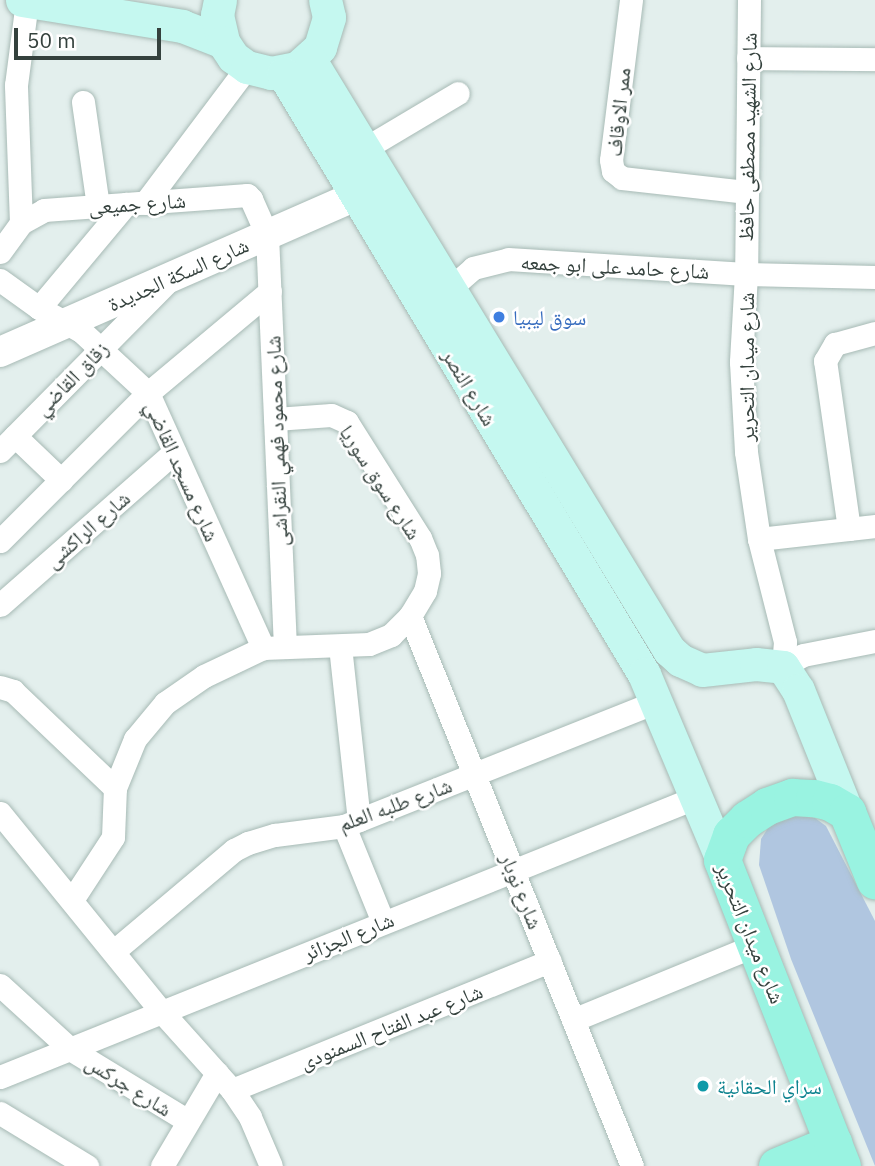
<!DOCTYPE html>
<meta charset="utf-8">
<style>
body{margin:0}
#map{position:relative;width:875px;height:1166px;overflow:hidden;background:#e3efed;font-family:"IBM Plex Sans","Noto Naskh Arabic",sans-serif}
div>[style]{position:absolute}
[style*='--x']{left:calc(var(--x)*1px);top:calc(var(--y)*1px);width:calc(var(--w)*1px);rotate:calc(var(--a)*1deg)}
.green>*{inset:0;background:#b0c6e0}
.roads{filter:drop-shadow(0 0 2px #a7bab5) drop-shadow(0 0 2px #a7bab5)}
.minor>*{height:23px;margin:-11.5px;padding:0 11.5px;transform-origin:11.5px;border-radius:11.5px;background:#fff}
.tertiary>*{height:30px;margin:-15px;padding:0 15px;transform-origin:15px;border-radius:15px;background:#fff}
.secondary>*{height:33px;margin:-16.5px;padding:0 16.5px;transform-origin:16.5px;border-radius:16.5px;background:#c5f8f0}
.primary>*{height:37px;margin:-18.5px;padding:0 18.5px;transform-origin:18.5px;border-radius:18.5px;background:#99f3e1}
.dots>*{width:19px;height:19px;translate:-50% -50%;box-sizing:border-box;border:4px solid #fff;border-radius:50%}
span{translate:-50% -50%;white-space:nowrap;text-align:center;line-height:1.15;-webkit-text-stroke:5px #fff;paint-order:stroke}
.street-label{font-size:21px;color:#34413d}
.shop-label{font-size:21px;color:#366cbe}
.left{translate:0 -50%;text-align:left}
.culture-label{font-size:21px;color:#0d838f}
.scale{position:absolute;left:14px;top:28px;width:147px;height:32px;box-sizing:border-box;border:4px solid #34413d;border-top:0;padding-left:9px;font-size:21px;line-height:24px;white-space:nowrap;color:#34413d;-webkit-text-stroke:5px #fff;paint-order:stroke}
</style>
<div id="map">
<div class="green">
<div style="clip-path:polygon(790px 815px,815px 818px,826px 826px,875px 921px,875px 1166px,791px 959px,759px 865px,761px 839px,768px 828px)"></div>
</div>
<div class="roads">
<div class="minor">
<div style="--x:631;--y:0;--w:161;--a:97.1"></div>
<div style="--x:611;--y:160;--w:11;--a:80"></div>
<div style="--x:613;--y:171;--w:11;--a:38"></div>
<div style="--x:622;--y:178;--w:126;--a:6.4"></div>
<div style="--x:749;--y:0;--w:274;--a:90.6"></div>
<div style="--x:746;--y:274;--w:88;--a:93.3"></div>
<div style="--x:741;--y:362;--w:90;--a:86.8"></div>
<div style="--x:746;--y:452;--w:88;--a:81.5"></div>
<div style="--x:759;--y:539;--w:106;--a:75.8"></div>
<div style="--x:785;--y:642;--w:25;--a:95"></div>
<div style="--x:748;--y:58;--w:127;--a:0.5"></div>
<div style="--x:83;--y:102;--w:105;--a:81.8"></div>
<div style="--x:364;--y:149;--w:109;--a:-30.8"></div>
<div style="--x:145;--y:203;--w:170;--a:-53.1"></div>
<div style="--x:21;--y:223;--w:138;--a:-92.1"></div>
<div style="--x:16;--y:85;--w:85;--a:-82.5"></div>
<div style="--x:0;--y:252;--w:36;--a:-54"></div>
<div style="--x:21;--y:223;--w:26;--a:-29"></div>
<div style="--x:44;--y:210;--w:204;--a:-4.2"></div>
<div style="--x:247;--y:195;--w:6;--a:45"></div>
<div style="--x:251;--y:199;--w:39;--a:66"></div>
<div style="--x:267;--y:235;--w:412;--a:87.5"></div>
<div style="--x:0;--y:280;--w:48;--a:35.7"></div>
<div style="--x:39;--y:308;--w:48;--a:28.7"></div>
<div style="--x:81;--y:331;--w:91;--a:42.8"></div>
<div style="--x:148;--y:393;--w:280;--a:65.7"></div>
<div style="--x:448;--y:290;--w:33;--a:-41"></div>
<div style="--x:473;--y:268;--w:36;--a:-14"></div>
<div style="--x:508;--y:259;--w:238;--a:3.6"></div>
<div style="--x:746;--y:274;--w:129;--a:1.3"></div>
<div style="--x:39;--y:308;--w:136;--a:-50.1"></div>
<div style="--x:15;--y:436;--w:64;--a:43.7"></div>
<div style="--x:0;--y:451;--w:235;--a:-45.3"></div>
<div style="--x:849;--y:529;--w:170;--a:-98.1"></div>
<div style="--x:825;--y:361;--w:20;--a:-60"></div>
<div style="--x:835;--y:344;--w:41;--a:-15.4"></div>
<div style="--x:759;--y:539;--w:117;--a:-6.4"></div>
<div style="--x:0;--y:541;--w:209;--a:-45"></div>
<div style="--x:148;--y:393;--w:159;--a:-39.9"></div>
<div style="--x:0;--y:605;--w:232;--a:-41.3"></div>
<div style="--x:410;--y:616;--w:593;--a:68.02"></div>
<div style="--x:340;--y:646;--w:175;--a:83.8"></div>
<div style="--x:783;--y:667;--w:23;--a:-31"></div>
<div style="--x:803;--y:655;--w:73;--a:-11"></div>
<div style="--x:0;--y:687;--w:14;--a:17"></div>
<div style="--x:13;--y:691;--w:141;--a:43.6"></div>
<div style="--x:0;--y:813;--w:257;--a:50.9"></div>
<div style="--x:162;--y:1012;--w:105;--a:48.1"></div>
<div style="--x:232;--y:1090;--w:32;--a:56"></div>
<div style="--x:250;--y:1117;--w:53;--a:66.8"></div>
<div style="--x:344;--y:826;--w:104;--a:67.9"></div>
<div style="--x:72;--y:900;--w:75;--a:-56.9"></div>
<div style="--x:113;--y:837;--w:49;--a:-87.7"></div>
<div style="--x:115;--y:788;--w:53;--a:-67.8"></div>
<div style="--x:135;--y:739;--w:47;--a:-50.2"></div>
<div style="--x:165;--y:703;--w:47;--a:-34.7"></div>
<div style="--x:204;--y:676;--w:65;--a:-25.4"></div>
<div style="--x:263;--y:648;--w:106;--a:-2.2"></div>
<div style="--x:369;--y:644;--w:24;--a:-22"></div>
<div style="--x:391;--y:635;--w:27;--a:-45"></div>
<div style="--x:410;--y:616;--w:29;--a:-59"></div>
<div style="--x:425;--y:591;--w:18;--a:-77"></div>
<div style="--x:429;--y:573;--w:18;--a:-96"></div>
<div style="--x:427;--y:555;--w:18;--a:-112"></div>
<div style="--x:420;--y:538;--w:137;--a:-122.2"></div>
<div style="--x:347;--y:422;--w:17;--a:-156"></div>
<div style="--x:331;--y:415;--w:56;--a:175.9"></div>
<div style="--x:114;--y:951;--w:157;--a:-40.1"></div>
<div style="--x:234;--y:850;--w:16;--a:-27"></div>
<div style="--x:248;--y:843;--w:28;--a:-17"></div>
<div style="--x:275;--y:835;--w:70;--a:-7.4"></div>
<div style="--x:344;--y:826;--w:338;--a:-21.7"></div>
<div style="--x:0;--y:985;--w:95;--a:42.4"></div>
<div style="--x:70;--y:1049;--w:138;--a:31.4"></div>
<div style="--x:573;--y:1020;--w:198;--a:-22.3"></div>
<div style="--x:0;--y:1077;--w:751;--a:-21.89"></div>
<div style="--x:232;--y:1090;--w:343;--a:-22.1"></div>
<div style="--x:0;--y:1113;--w:102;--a:31.3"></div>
<div style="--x:162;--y:1166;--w:108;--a:-59.4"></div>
</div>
<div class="tertiary">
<div style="--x:0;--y:352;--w:389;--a:-23.7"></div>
</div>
<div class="secondary">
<div style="--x:22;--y:0;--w:162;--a:9.2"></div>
<div style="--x:182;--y:26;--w:44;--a:21.3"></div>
<div style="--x:220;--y:0;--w:15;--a:101"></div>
<div style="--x:217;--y:15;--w:28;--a:77"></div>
<div style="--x:223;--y:42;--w:18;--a:56"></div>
<div style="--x:233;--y:57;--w:17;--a:36"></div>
<div style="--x:247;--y:67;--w:25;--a:14"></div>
<div style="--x:271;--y:73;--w:26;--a:-11"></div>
<div style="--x:297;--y:68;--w:31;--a:-42"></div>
<div style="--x:320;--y:47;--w:31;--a:-73"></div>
<div style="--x:329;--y:17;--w:17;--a:-103"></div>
<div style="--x:310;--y:60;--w:691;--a:58.68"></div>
<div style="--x:669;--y:650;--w:15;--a:42"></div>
<div style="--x:680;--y:660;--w:24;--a:24"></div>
<div style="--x:702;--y:670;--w:54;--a:-6.3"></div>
<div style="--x:756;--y:664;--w:27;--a:6"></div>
<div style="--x:783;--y:667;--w:27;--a:57"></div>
<div style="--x:798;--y:690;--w:131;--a:68.1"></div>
<div style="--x:283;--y:73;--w:701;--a:59.01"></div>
<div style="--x:644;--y:674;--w:202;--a:67.2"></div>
</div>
<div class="primary">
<div style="--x:777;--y:1166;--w:61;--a:-22.3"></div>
<div style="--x:842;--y:1166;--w:329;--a:-111.4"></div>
<div style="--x:722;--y:860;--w:27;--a:-70"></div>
<div style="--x:731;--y:835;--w:23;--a:-45"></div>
<div style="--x:747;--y:819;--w:24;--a:-33"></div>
<div style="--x:767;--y:806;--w:27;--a:-20"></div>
<div style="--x:792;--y:797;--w:22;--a:3"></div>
<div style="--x:814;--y:798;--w:16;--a:14"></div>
<div style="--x:830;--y:802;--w:20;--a:30"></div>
<div style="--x:847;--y:812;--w:74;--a:67.9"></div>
</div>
</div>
<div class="dots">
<div style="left:499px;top:317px;background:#3f7fe0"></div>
<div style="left:703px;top:1086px;background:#0f9aa8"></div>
</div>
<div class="street-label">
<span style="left:618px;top:112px;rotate:-84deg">ممر الاوقاف</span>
<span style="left:747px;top:137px;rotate:-89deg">شارع الشهيد مصطفى حافظ</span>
<span style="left:137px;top:203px;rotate:-4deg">شارع جميعى</span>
<span style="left:615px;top:266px;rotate:3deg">شارع حامد على ابو جمعه</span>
<span style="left:178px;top:274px;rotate:-24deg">شارع السكة الجديدة</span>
<span style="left:746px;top:367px;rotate:-90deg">شارع ميدان التحرير</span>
<span style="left:71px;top:378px;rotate:-45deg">زقاق القاضي</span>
<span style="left:470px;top:387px;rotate:59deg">شارع النصر</span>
<span style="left:276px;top:441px;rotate:-92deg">شارع محمود فهمي النقراشى</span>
<span style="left:183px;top:471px;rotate:66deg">شارع مسجد القاضي</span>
<span style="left:381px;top:482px;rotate:57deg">شارع سوق سوريا</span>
<span style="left:87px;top:529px;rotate:-41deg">شارع الراكشى</span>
<span style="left:395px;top:804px;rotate:-20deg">شارع طلبه العلم</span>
<span style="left:522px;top:891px;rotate:68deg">شارع نوبار</span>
<span style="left:751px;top:933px;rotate:68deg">شارع ميدان التحرير</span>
<span style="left:348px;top:936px;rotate:-22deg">شارع الجزائر</span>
<span style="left:391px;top:1026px;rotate:-22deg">شارع عبد الفتاح السمنودى</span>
<span style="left:129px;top:1085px;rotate:32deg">شارع جركس</span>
</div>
<div class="shop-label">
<span class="left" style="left:513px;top:317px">سوق ليبيا</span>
</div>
<div class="culture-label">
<span class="left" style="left:717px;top:1086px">سراي الحقانية</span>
</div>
<div class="scale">50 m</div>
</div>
